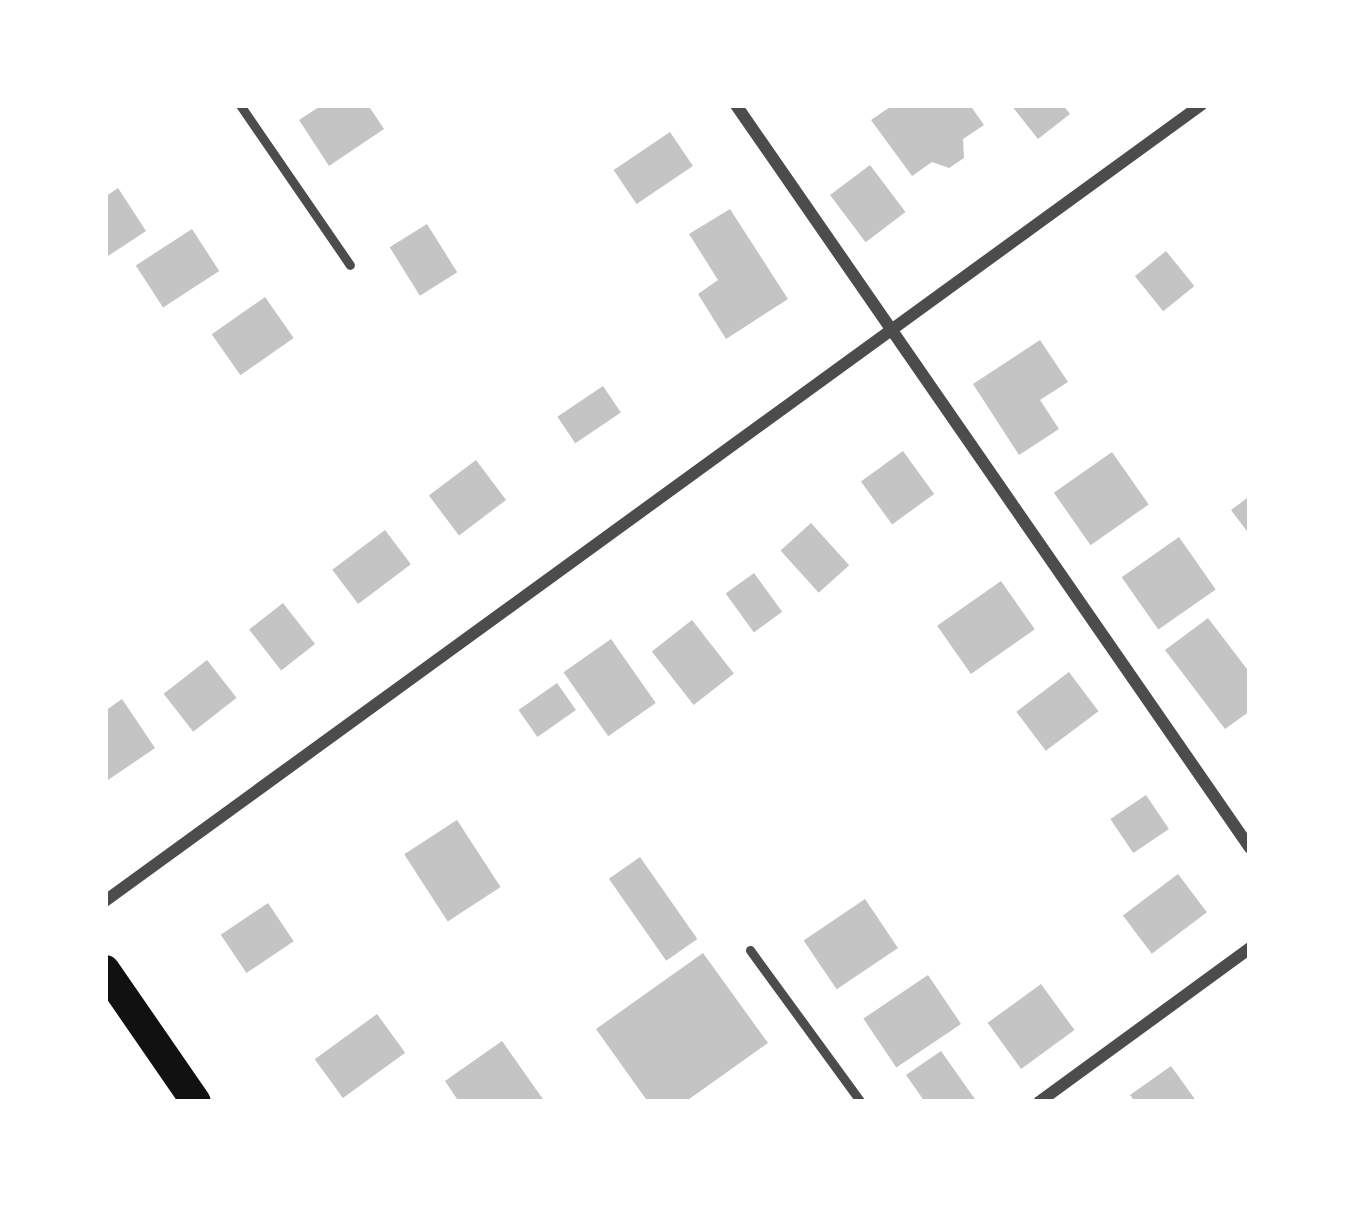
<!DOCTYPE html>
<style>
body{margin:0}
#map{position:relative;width:1355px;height:1207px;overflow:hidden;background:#fff;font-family:Roboto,sans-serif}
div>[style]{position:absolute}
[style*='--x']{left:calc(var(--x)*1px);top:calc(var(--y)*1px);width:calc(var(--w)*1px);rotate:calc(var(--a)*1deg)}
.building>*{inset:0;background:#c4c4c4;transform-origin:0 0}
.service>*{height:9px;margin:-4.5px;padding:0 4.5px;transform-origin:4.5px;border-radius:4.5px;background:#4c4c4c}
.minor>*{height:12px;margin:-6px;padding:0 6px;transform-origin:6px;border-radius:6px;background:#4c4c4c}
.primary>*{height:30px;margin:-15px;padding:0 15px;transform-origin:15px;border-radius:15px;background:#111}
span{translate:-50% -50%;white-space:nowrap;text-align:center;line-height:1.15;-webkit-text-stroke:10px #fff;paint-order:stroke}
.frame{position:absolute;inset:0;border:108px solid #fff;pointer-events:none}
</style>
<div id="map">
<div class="building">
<div style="clip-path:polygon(322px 105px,368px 105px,384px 129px,329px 166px,299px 120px)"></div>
<div style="clip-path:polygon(893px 105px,970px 105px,984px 125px,963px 139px,964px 158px,949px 168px,932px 162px,912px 176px,871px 120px)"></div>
<div style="clip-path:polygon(1011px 105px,1063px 105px,1070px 114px,1038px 139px)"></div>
<div style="left:670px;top:132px;width:41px;height:68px;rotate:56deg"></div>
<div style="left:870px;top:165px;width:59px;height:50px;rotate:53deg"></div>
<div style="clip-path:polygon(118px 188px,146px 231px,105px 258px,105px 197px)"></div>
<div style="clip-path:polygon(730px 209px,788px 299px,726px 339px,698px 294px,718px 280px,689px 234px)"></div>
<div style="left:427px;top:224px;width:57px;height:44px;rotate:58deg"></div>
<div style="left:192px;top:229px;width:50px;height:67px;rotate:57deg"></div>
<div style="left:1166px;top:251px;width:45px;height:40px;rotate:51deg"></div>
<div style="left:265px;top:297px;width:50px;height:65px;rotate:55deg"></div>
<div style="clip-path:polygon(1040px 340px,1068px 382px,1040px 400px,1059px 429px,1019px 455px,973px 384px)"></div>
<div style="left:603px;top:386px;width:32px;height:55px;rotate:56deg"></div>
<div style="left:903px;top:451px;width:53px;height:52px;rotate:54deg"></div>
<div style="left:1112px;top:452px;width:64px;height:71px;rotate:55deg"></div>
<div style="left:476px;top:460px;width:50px;height:59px;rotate:53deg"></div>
<div style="clip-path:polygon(1250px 496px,1250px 535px,1231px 510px)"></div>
<div style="left:811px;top:523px;width:57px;height:41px;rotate:48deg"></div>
<div style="left:385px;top:530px;width:43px;height:66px;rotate:53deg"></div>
<div style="left:1179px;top:537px;width:64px;height:70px;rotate:55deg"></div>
<div style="left:754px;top:573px;width:48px;height:35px;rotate:54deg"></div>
<div style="left:1001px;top:581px;width:59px;height:78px;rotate:55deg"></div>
<div style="left:283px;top:603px;width:52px;height:43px;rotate:52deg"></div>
<div style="clip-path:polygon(1208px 618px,1250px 673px,1250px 711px,1225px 729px,1165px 650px)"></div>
<div style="left:692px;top:620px;width:68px;height:51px;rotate:52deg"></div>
<div style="left:611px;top:639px;width:78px;height:58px;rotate:55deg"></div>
<div style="left:207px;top:660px;width:48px;height:55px;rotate:52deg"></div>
<div style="left:1069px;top:672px;width:49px;height:66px;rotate:53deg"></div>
<div style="left:557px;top:683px;width:33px;height:47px;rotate:55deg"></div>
<div style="clip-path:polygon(122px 699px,155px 748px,108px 780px,105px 711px)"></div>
<div style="left:1146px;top:795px;width:41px;height:43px;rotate:56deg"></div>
<div style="left:457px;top:820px;width:80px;height:63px;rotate:57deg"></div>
<div style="left:640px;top:857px;width:100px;height:38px;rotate:55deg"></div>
<div style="left:1178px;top:874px;width:48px;height:69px;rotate:53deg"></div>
<div style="left:865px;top:899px;width:59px;height:74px;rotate:56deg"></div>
<div style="left:268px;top:903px;width:46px;height:57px;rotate:56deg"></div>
<div style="clip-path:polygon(703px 953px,768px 1043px,685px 1102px,648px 1102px,596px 1029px)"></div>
<div style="left:928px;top:975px;width:59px;height:78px;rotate:56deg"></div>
<div style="left:1041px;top:984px;width:57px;height:66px;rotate:54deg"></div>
<div style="left:377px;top:1014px;width:48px;height:77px;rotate:54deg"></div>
<div style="clip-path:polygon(502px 1041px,545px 1102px,459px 1102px,445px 1081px)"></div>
<div style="clip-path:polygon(941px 1051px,977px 1102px,925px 1102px,906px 1075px)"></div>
<div style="clip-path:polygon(1171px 1066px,1197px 1102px,1135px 1102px,1130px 1095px)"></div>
</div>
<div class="service">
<div style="--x:240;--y:105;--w:194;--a:55.5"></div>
<div style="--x:750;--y:950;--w:188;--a:53.9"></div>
</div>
<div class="minor">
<div style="--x:736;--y:105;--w:903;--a:55.32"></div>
<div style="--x:105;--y:901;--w:1355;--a:-35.99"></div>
<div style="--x:1039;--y:1102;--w:261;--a:-36.1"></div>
</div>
<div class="primary">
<div style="--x:105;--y:970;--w:160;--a:55.4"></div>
</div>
<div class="frame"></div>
</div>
